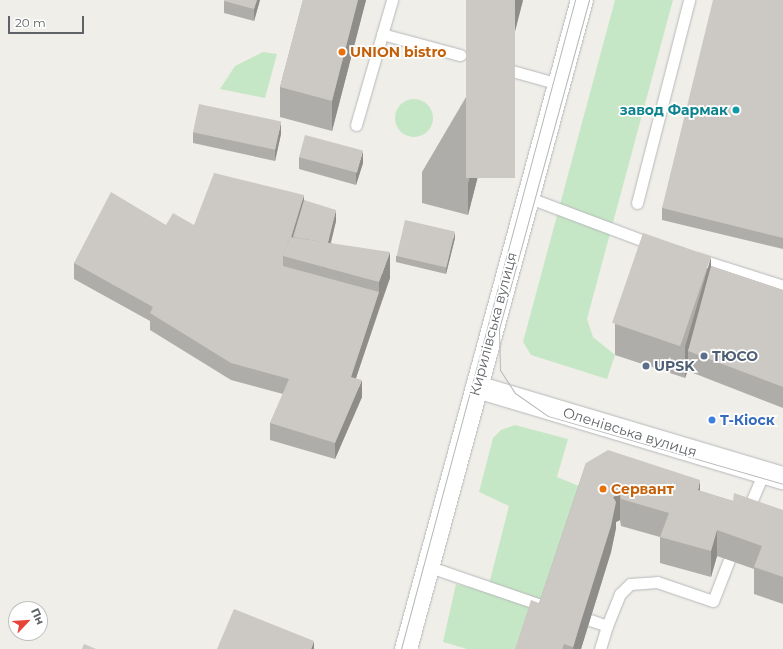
<!DOCTYPE html>
<meta charset="utf-8">
<style>
body{margin:0}
#map{position:relative;width:783px;height:649px;overflow:hidden;background:#f0eee8;font-family:Montserrat,sans-serif}
div>[style]{position:absolute}
[style*='--x']{left:calc(var(--x)*1px);top:calc(var(--y)*1px);width:calc(var(--w)*1px);rotate:calc(var(--a)*1deg)}
.green>*{inset:0;background:#c6e7c5}
.round{border-radius:50%}
.roads{filter:drop-shadow(0 0 1px #b5b8bb) drop-shadow(0 0 1px #b5b8bb)}
.service>*{height:11px;margin:-5.5px;padding:0 5.5px;transform-origin:5.5px;border-radius:5.5px;background:#fff}
.minor>*{height:22px;margin:-11px;padding:0 11px;transform-origin:11px;border-radius:11px;background:#fff}
.tertiary>*{height:22px;margin:-11px;padding:0 11px;transform-origin:11px;border-radius:11px;background:#fff}
.tram>*{height:1px;margin:-0.5px;padding:0 0.5px;transform-origin:0.5px;border-radius:0.5px;background:#b6b7b7}
.wall>*{inset:0;background:#afada9}
.shaded-wall>*{inset:0;background:#8f8d89}
.building>*{inset:0;background:#ccc9c4;transform-origin:0 0}
.dots>*{width:11px;height:11px;translate:-50% -50%;box-sizing:border-box;border:2px solid #fff;border-radius:50%}
span{translate:-50% -50%;white-space:nowrap;text-align:center;line-height:1.15;-webkit-text-stroke:3.5px #fff;paint-order:stroke}
.food-label{font-size:14px;color:#c56008;font-weight:700}
.left{translate:0 -50%;text-align:left}
.culture-label{font-size:14px;color:#0d838f;font-weight:700}
.right{translate:-100% -50%;text-align:right}
.street-label{font-size:14px;color:#5f6367}
.service-label{font-size:14px;color:#4e5e75;font-weight:700}
.shop-label{font-size:14px;color:#366cbe;font-weight:700}
.north{position:absolute;left:8px;top:601px;width:40px;height:40px;box-sizing:border-box;background:#fff;border:1px solid #bfc1c2;border-radius:50%;rotate:65deg;font-size:11px;font-weight:700;line-height:16px;text-align:center;color:#5f6367}
.north::after{content:'';display:block;margin:auto;width:14px;height:18px;background:#e64438;clip-path:polygon(50% 0,100% 100%,50% 72%,0 100%)}
.scale{position:absolute;left:8px;top:16px;width:76px;height:18px;box-sizing:border-box;border:2px solid #5f6367;border-top:0;padding-left:5px;font-size:12px;line-height:14px;white-space:nowrap;color:#5f6367;-webkit-text-stroke:3px #fff;paint-order:stroke}
</style>
<div id="map">
<div class="green">
<div style="clip-path:polygon(615px 0,673px 0,587px 319px,593px 337px,615px 355px,607px 379px,531px 355px,523px 342px)"></div>
<div style="clip-path:polygon(263px 52px,277px 54px,265px 98px,220px 89px,235px 66px)"></div>
<div class="round" style="left:395px;top:99px;width:38px;height:38px"></div>
<div style="clip-path:polygon(515px 425px,568px 439px,557px 477px,586px 489px,523px 649px,467px 649px,443px 642px,456px 584px,487px 592px,509px 506px,479px 492px,493px 438px,501px 430px)"></div>
</div>
<div class="roads">
<div class="service">
<div style="--x:382;--y:34;--w:81;--a:15.1"></div>
<div style="--x:505;--y:69;--w:56;--a:15.5"></div>
<div style="--x:356;--y:125;--w:130;--a:-73.9"></div>
<div style="--x:527;--y:197;--w:137;--a:20.6"></div>
<div style="--x:637;--y:203;--w:210;--a:-75.6"></div>
<div style="--x:698;--y:259;--w:89;--a:17.6"></div>
<div style="--x:747;--y:512;--w:43;--a:-67"></div>
<div style="--x:427;--y:566;--w:124;--a:18.9"></div>
<div style="--x:590;--y:620;--w:18;--a:19"></div>
<div style="--x:607;--y:626;--w:24;--a:107"></div>
<div style="--x:607;--y:626;--w:35;--a:-68"></div>
<div style="--x:620;--y:594;--w:14;--a:-45"></div>
<div style="--x:630;--y:584;--w:27;--a:-4"></div>
<div style="--x:657;--y:582;--w:59;--a:18.7"></div>
<div style="--x:713;--y:601;--w:44;--a:-68.7"></div>
</div>
<div class="minor">
<div style="--x:477;--y:387;--w:319;--a:16.6"></div>
</div>
<div class="tertiary">
<div style="--x:406;--y:649;--w:672;--a:-74.83"></div>
</div>
</div>
<div class="tram">
<div style="--x:589;--y:0;--w:342;--a:105.3"></div>
<div style="--x:499;--y:330;--w:40;--a:88.6"></div>
<div style="--x:500;--y:370;--w:27;--a:57"></div>
<div style="--x:515;--y:393;--w:40;--a:34.9"></div>
<div style="--x:548;--y:416;--w:245;--a:16.1"></div>
<div style="--x:401;--y:649;--w:672;--a:-74.99"></div>
</div>
<div class="wall">
<div style="clip-path:polygon(224px 0,260px 0,254px 21px,224px 13px)"></div>
<div style="clip-path:polygon(303px 0,366px 0,332px 131px,280px 117px,280px 87px)"></div>
<div style="clip-path:polygon(523px 0,468px 215px,422px 203px,422px 172px)"></div>
<div style="clip-path:polygon(783px 0,783px 249px,662px 220px,662px 208px)"></div>
<div style="clip-path:polygon(193px 132px,281px 134px,275px 161px,193px 143px)"></div>
<div style="clip-path:polygon(299px 157px,363px 163px,356px 185px,299px 169px)"></div>
<div style="clip-path:polygon(304px 200px,336px 221px,331px 243px,390px 278px,356px 378px,362px 397px,335px 459px,270px 440px,270px 423px,283px 394px,231px 380px,150px 330px,150px 321px,74px 279px,74px 263px,166px 225px,194px 225px)"></div>
<div style="clip-path:polygon(455px 238px,446px 274px,396px 262px,396px 256px)"></div>
<div style="clip-path:polygon(711px 266px,783px 290px,783px 408px,688px 371px,688px 370px,685px 378px,615px 355px,615px 324px)"></div>
<div style="clip-path:polygon(586px 463px,700px 491px,733px 501px,783px 510px,783px 604px,754px 594px,754px 569px,717px 556px,711px 577px,660px 563px,660px 537px,621px 526px,620px 520px,616px 522px,616px 528px,611px 552px,581px 649px,515px 649px,539px 603px)"></div>
</div>
<div class="shaded-wall">
<div style="clip-path:polygon(257px 0,260px 0,254px 21px,254px 9px)"></div>
<div style="clip-path:polygon(358px 0,366px 0,332px 131px,332px 101px)"></div>
<div style="clip-path:polygon(515px 0,523px 0,468px 215px,468px 184px)"></div>
<div style="clip-path:polygon(281px 122px,281px 134px,275px 161px,275px 150px)"></div>
<div style="clip-path:polygon(363px 151px,363px 163px,356px 185px,356px 174px)"></div>
<div style="clip-path:polygon(304px 195px,304px 211px,286px 256px)"></div>
<div style="clip-path:polygon(336px 210px,336px 221px,324px 269px,324px 257px)"></div>
<div style="clip-path:polygon(455px 232px,455px 238px,446px 274px,446px 268px)"></div>
<div style="clip-path:polygon(390px 252px,390px 278px,379px 309px,379px 282px)"></div>
<div style="clip-path:polygon(711px 257px,711px 287px,688px 351px,688px 370px,685px 378px,685px 347px)"></div>
<div style="clip-path:polygon(379px 292px,379px 309px,351px 393px,351px 377px)"></div>
<div style="clip-path:polygon(362px 380px,362px 397px,335px 459px,335px 443px)"></div>
<div style="clip-path:polygon(700px 480px,700px 506px,698px 490px)"></div>
<div style="clip-path:polygon(620px 494px,620px 520px,616px 522px,616px 528px,611px 552px,581px 649px,573px 649px,613px 497px)"></div>
<div style="clip-path:polygon(717px 530px,717px 556px,711px 577px,711px 551px)"></div>
<div style="clip-path:polygon(314px 641px,314px 649px,311px 649px)"></div>
</div>
<div class="building">
<div style="clip-path:polygon(224px 0,257px 0,254px 9px,224px 1px)"></div>
<div style="clip-path:polygon(303px 0,358px 0,332px 101px,280px 87px)"></div>
<div style="left:466px;top:0;width:49px;height:178px"></div>
<div style="clip-path:polygon(713px 0,783px 0,783px 238px,662px 208px)"></div>
<div style="left:199px;top:104px;width:84px;height:29px;rotate:12deg"></div>
<div style="left:305px;top:135px;width:60px;height:23px;rotate:15deg"></div>
<div style="clip-path:polygon(214px 173px,304px 195px,291px 237px,290px 237px,283px 256px,283px 266px,379px 292px,351px 377px,362px 380px,335px 443px,270px 423px,289px 379px,231px 363px,150px 313px,153px 307px,74px 263px,111px 192px,166px 225px,173px 213px,194px 225px)"></div>
<div style="clip-path:polygon(304px 200px,336px 210px,328px 243px,293px 237px)"></div>
<div style="left:405px;top:220px;width:51px;height:37px;rotate:13deg"></div>
<div style="left:643px;top:233px;width:72px;height:95px;rotate:19deg"></div>
<div style="clip-path:polygon(290px 237px,390px 252px,379px 282px,283px 256px)"></div>
<div style="clip-path:polygon(711px 266px,783px 290px,783px 387px,688px 351px)"></div>
<div style="clip-path:polygon(608px 450px,700px 480px,698px 490px,733px 501px,734px 493px,783px 510px,783px 577px,754px 567px,762px 546px,717px 530px,711px 551px,660px 537px,669px 513px,621px 499px,620px 494px,613px 497px,616px 502px,611px 526px,573px 647px,564px 644px,562px 649px,515px 649px,531px 600px,539px 603px,586px 463px)"></div>
<div style="clip-path:polygon(234px 609px,314px 641px,311px 649px,217px 649px)"></div>
<div style="clip-path:polygon(84px 644px,96px 649px,82px 649px)"></div>
</div>
<div class="dots">
<div style="left:342px;top:52px;background:#e8710a"></div>
<div style="left:736px;top:110px;background:#0f9aa8"></div>
<div style="left:704px;top:356px;background:#5c6f8a"></div>
<div style="left:646px;top:366px;background:#5c6f8a"></div>
<div style="left:712px;top:420px;background:#3f7fe0"></div>
<div style="left:603px;top:489px;background:#e8710a"></div>
</div>
<div class="food-label">
<span class="left" style="left:350px;top:52px">UNION bistro</span>
<span class="left" style="left:611px;top:489px">Сервант</span>
</div>
<div class="culture-label">
<span class="right" style="left:728px;top:110px">завод Фармак</span>
</div>
<div class="street-label">
<span style="left:493px;top:324px;rotate:-75deg">Кирилівська вулиця</span>
<span style="left:630px;top:432px;rotate:17deg">Оленівська вулиця</span>
</div>
<div class="service-label">
<span class="left" style="left:712px;top:356px">ТЮСО</span>
<span class="left" style="left:654px;top:366px">UPSK</span>
</div>
<div class="shop-label">
<span class="left" style="left:720px;top:420px">Т-Кіоск</span>
</div>
<div class="north">Пн</div>
<div class="scale">20 m</div>
</div>
